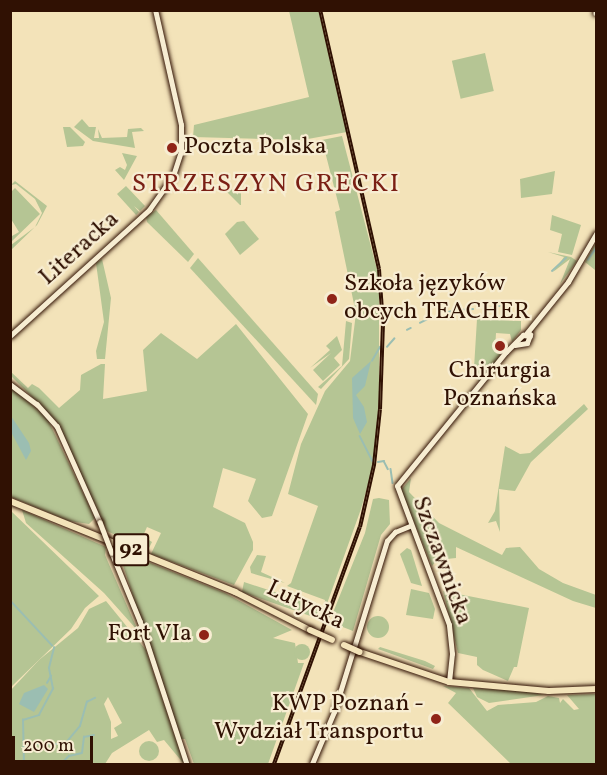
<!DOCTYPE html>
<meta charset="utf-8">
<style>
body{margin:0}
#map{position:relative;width:607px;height:775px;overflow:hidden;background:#f3e3b9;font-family:Vollkorn,serif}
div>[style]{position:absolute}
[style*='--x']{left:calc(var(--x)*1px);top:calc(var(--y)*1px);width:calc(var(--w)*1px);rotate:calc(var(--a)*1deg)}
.green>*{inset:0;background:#b5c594;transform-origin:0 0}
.round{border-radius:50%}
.water>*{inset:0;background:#9bbeb2}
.stream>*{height:1.5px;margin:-0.75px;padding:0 0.75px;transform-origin:0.75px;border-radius:0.75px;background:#9bbeb2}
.roads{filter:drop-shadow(0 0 2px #301103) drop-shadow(0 0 2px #301103)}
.secondary>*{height:4.5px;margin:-2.25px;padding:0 2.25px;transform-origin:2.25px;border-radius:2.25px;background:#f7edd2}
.primary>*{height:6px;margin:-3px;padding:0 3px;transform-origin:3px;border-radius:3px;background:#f3e3b9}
.rail>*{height:4px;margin-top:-2px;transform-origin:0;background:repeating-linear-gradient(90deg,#f7edd2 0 4.5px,#301103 0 9px);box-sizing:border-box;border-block:2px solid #301103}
.bridges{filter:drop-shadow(0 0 2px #301103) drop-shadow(0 0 2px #301103)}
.secondary-bridge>*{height:4.5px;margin:-2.25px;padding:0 2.25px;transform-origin:2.25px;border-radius:2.25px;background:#f7edd2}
.primary-bridge>*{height:6px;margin:-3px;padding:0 3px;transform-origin:3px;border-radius:3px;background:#f3e3b9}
.dots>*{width:16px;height:16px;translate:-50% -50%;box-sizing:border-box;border:3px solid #f7edd2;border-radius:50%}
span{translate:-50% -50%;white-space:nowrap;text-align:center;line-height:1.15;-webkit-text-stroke:4.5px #f7edd2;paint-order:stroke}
.shield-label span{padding:2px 4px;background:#f7edd2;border:2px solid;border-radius:4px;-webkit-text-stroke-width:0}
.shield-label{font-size:22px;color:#301103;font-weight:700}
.poi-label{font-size:24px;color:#301103}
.left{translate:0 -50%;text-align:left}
.right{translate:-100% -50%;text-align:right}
.street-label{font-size:24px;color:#301103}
.neighbourhood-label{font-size:26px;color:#7a1f14;letter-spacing:1.5px}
.frame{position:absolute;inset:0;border:12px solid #301103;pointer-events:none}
.scale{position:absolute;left:12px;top:736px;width:81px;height:27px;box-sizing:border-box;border:3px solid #301103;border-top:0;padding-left:8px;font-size:18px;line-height:21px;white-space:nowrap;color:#301103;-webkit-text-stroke:4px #f7edd2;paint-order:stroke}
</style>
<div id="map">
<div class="green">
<div style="clip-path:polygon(289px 11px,319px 11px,347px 132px,302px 140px,193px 137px,194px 125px,309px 97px)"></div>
<div style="left:485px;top:53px;width:39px;height:34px;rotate:77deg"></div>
<div style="clip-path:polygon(82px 119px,89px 127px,96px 127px,94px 138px,99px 138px,98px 129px,102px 138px,127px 137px,128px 129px,141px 128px,144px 131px,132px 132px,135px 148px,93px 141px,74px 127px)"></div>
<div style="clip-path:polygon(63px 127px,70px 127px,85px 142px,83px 146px,67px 147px)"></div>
<div style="clip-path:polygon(342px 136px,379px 277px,379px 414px,372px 470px,361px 509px,324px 612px,325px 600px,287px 586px,291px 583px,318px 506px,288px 494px,301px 444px,325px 391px,350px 361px,356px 313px,366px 310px,355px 309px,335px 212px,340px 210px,322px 140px)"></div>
<div style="clip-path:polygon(122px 153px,137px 156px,124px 180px,115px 170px,120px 167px,125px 170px,127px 165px)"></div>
<div style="clip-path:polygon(555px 171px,552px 194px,521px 198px,520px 179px)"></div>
<div style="clip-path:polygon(15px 181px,47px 206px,37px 225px,11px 250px,11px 245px,35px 227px,42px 213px,35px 199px,16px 184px,11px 185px)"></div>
<div style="clip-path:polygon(126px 186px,145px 206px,140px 211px,134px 206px,139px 212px,136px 215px,117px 194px)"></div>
<div style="clip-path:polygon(241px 187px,241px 205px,240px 205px,226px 191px)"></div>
<div style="clip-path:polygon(15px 188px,40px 214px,11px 242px,12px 236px,19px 232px,11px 219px,11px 192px)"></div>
<div style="clip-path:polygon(156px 210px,194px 254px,188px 262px,147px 222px,146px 217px)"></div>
<div style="clip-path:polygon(552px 215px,581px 225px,572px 255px,558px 252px,562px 234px,550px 230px)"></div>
<div style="clip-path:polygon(244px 221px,259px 239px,240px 255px,225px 234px,237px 222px)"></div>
<div style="clip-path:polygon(596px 242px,596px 269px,595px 270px,585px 262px)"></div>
<div style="clip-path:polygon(548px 252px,571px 257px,577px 261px,560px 284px,570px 259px,553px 272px,564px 257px)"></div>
<div style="clip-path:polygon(198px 258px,318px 394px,316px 405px,190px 268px)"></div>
<div style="clip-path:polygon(102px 259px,111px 298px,105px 359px,97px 359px,96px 351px,104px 322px,96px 263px)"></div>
<div style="clip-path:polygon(477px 319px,521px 321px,521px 330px,512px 342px,510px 334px,496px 333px,495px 351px,501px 355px,479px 382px,474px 368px)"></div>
<div style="clip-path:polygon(346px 321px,352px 323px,349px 359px,321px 389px,318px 387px,342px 366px)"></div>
<div style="clip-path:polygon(236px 324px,308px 414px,272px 516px,262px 518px,248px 501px,256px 479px,223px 468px,213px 507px,245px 523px,253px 542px,253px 550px,234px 585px,151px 554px,161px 533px,147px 527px,143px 536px,152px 542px,148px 550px,107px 531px,58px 423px,11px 376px,10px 371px,28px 388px,32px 384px,39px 388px,59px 408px,80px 390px,81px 375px,101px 364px,105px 364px,103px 399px,147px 391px,143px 350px,161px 333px,197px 359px)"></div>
<div style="clip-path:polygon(337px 336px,342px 350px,334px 358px,340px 365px,323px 381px,313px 370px,331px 353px,310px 368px,330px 350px,326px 346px)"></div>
<div style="clip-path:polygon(10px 386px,47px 418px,95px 518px,89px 524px,69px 521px,11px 497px)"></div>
<div style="clip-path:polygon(584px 404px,588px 409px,531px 462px,515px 491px,499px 489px,500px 532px,496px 521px,488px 523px,495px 511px,505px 446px,520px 454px,530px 453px)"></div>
<div style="clip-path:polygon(411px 478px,409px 492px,439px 523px,502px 555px,506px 548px,520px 547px,539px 569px,563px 583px,596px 595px,596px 608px,573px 601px,456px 547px,456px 558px,437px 560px,432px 566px,401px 490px)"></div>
<div style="clip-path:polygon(379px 498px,389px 500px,390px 524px,381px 535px,353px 631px,335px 624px,332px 615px,365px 533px,373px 499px)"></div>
<div style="clip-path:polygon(22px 510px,106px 547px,105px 555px,138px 631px,104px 593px,26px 523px)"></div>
<div style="clip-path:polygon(11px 511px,99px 596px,85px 608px,71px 629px,11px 687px)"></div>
<div style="clip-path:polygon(407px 548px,411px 550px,422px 586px,411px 583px,400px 554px)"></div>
<div style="clip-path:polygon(118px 550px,225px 593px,292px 630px,273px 638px,295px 643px,298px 663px,304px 663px,268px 764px,194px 764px,185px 739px,180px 739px)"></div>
<div style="clip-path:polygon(257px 555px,266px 556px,261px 572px,285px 583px,251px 573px,250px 567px)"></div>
<div style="clip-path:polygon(244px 582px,315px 605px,319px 608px,316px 618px,242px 592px)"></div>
<div style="clip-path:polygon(411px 589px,429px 593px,435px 609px,433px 619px,406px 615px)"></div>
<div style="clip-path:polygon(443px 591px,529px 608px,517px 667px,514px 667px,508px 681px,483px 670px,477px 665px,477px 657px,458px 653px)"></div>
<div style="clip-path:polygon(evenodd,106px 601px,146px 650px,184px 764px,164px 740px,157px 742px,149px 730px,112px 753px,105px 764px,11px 764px,10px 691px,39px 660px,78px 628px,89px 609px,106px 601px,108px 697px,122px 723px,114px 728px,118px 736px,111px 739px,111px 722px,104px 704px,108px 697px)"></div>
<div class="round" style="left:367px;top:616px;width:22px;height:22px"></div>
<div class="round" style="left:294px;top:644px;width:16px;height:16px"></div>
<div style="clip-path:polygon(380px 647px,425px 661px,435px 666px,433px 669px,378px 649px)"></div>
<div style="clip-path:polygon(443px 686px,469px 688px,487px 711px,498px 705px,536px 702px,548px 696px,559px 698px,560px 703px,563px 699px,574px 710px,579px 709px,567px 695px,596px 694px,596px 764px,511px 764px,448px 703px,456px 693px)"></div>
<div style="clip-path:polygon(473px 688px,525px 691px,544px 695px,489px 703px,477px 697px)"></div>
<div class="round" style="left:139px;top:741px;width:20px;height:20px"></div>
</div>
<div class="water">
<div style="clip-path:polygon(371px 361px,365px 386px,356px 395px,364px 407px,367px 422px,360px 434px,353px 418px,352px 378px)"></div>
<div style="clip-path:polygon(11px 416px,29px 443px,31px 451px,26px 460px,11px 432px)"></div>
<div style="clip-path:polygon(44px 685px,48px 689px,34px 712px,19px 704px,24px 693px)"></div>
</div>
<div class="stream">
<div style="--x:588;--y:260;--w:14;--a:-56"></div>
<div style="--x:552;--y:271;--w:19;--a:-43"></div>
<div style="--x:490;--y:308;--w:31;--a:-13"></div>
<div style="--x:460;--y:310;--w:13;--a:-4"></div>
<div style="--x:448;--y:312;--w:11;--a:-10"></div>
<div style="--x:434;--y:319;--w:7;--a:-8"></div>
<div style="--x:420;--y:323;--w:9;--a:-27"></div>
<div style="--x:407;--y:330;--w:4;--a:-27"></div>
<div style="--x:387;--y:347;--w:11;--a:-49"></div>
<div style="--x:372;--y:361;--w:16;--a:-60"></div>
<div style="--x:360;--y:436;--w:28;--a:63"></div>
<div style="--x:378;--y:462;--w:6;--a:-9"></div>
<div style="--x:384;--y:461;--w:9;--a:63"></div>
<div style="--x:391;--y:469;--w:14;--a:82"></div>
<div style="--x:10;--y:600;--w:62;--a:47"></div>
<div style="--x:47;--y:683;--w:8;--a:-60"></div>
<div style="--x:27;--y:744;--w:38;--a:0"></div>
<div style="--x:65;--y:744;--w:23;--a:-50"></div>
<div style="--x:80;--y:726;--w:25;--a:-74"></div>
<div style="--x:87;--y:702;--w:9;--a:-27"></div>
<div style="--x:24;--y:764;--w:44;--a:-91.3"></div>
<div style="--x:23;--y:720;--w:17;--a:-17"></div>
<div style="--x:39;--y:715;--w:30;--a:-62"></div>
<div style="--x:53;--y:689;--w:21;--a:-101"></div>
<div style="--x:49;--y:668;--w:21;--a:-76"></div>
<div style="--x:61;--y:764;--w:11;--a:-45"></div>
<div style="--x:69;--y:756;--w:13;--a:-13"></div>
<div style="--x:82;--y:753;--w:16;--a:-83"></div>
<div style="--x:84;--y:737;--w:10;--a:-11"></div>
</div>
<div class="roads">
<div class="secondary">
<div style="--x:596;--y:10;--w:3;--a:90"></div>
<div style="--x:526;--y:334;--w:67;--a:-51.1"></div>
<div style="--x:568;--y:282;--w:56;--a:-59.7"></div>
<div style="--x:10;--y:336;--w:188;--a:-42.2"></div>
<div style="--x:149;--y:210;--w:42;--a:-54.8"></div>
<div style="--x:173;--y:176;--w:26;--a:-72"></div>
<div style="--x:181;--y:151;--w:26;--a:-90"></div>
<div style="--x:181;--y:125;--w:118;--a:-102.7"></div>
<div style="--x:515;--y:345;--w:12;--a:-9"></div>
<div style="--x:527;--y:343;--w:9;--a:-69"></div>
<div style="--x:10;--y:384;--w:34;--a:37"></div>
<div style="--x:37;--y:404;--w:30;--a:48"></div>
<div style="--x:57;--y:426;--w:105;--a:65.9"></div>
<div style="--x:112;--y:553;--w:74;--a:67.6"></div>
<div style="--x:140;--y:621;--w:151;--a:71.8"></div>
<div style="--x:449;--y:682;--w:28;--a:-84"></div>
<div style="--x:452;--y:654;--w:29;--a:-96"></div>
<div style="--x:449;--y:625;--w:148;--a:-110.5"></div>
<div style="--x:397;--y:486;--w:173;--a:-50.9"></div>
<div style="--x:506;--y:352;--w:24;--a:-45"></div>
<div style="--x:523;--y:335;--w:7;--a:8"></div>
<div style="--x:312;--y:764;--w:56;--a:-67.1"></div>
<div style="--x:334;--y:712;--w:179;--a:-72.8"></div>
<div style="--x:387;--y:541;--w:12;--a:-48"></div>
<div style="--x:395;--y:532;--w:16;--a:-22"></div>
</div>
<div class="primary">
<div style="--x:10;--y:501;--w:243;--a:22"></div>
<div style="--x:235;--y:592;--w:84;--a:26.9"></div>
<div style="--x:360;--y:652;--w:94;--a:18.6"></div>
<div style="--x:449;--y:682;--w:100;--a:5.1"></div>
<div style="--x:549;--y:691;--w:47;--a:-2.4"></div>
</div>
</div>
<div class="rail">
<div style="--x:274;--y:764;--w:252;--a:-70.1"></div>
<div style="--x:360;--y:527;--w:64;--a:-77.3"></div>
<div style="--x:374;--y:465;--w:56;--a:-83.9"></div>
<div style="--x:380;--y:409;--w:85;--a:-88"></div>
<div style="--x:383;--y:324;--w:55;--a:-94.2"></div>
<div style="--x:379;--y:269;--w:266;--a:-102.8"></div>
</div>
<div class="bridges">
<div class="secondary-bridge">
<div style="--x:100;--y:522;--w:33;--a:69"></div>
</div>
<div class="primary-bridge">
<div style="--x:310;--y:630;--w:24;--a:24"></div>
<div style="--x:344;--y:645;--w:17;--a:24"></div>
</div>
</div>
<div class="dots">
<div style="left:172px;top:148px;background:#8f2418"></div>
<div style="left:332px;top:299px;background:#8f2418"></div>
<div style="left:500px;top:346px;background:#8f2418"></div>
<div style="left:204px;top:635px;background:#8f2418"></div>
<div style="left:436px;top:719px;background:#8f2418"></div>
</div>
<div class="shield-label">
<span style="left:131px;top:550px">92</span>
</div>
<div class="poi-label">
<span class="left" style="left:184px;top:148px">Poczta Polska</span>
<span class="left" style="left:344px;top:299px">Szkoła języków<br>obcych TEACHER</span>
<span style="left:500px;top:386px">Chirurgia<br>Poznańska</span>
<span class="right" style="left:192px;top:635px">Fort VIa</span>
<span class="right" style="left:424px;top:719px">KWP Poznań -<br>Wydział Transportu</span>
</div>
<div class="street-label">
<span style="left:80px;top:249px;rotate:-42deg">Literacka</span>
<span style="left:441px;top:561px;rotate:70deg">Szczawnicka</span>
<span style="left:305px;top:606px;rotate:26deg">Lutycka</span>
</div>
<div class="neighbourhood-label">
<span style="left:266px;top:185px">STRZESZYN GRECKI</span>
</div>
<div class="frame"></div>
<div class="scale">200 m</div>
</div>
